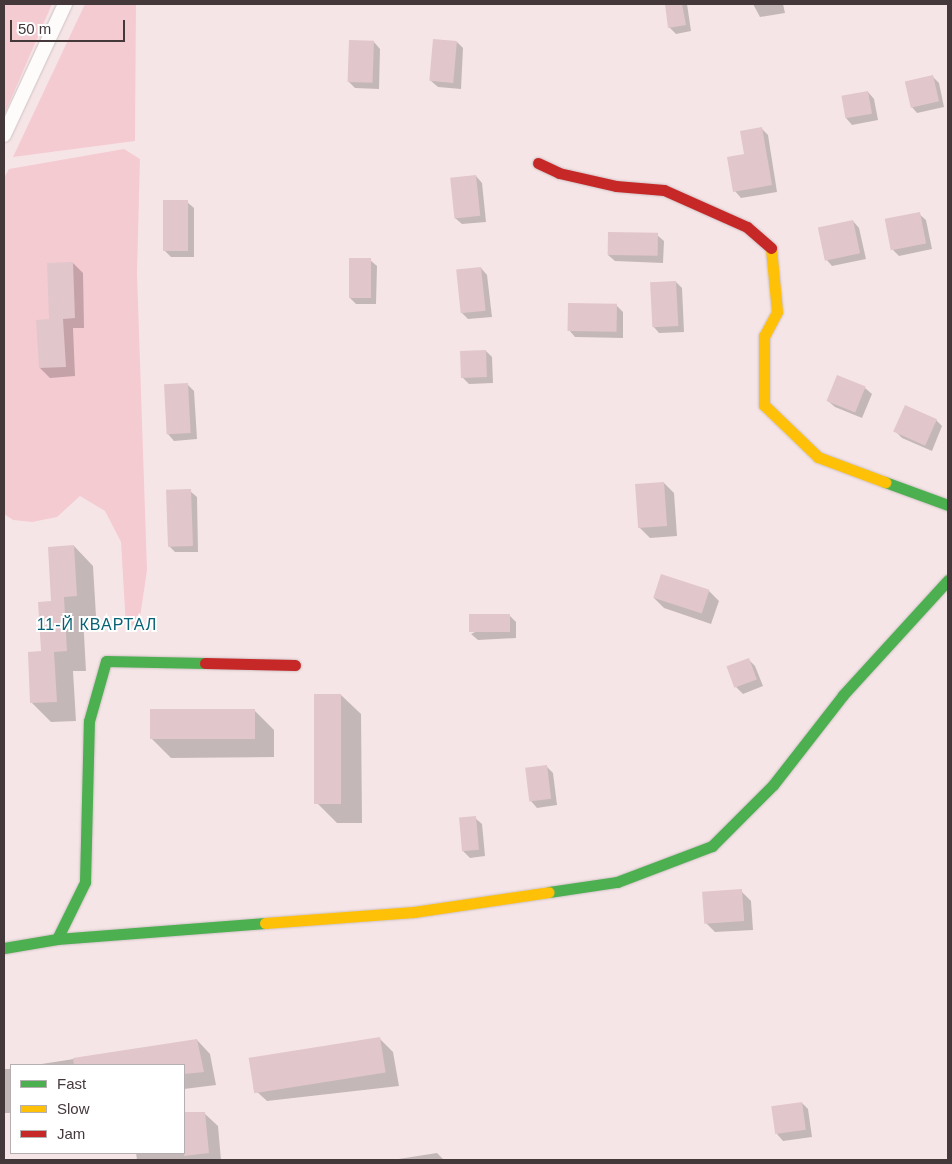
<!DOCTYPE html>
<meta charset="utf-8">
<style>
body{margin:0}
#map{position:relative;width:952px;height:1164px;overflow:hidden;background:#f6e5e7;font-family:Arial,sans-serif}
div>[style]{position:absolute}
[style*='--x']{left:calc(var(--x)*1px);top:calc(var(--y)*1px);width:calc(var(--w)*1px);rotate:calc(var(--a)*1deg)}
.green>*{inset:0;background:#f5cbd2}
.shadow>*{inset:0;background:#0003;transform-origin:0 0}
.building>*{inset:0;background:#e1c6cb;transform-origin:0 0}
.roads{filter:drop-shadow(0 0 1px #cfc2c4) drop-shadow(0 0 1px #cfc2c4)}
.street>*{height:14px;margin:-7px;padding:0 7px;transform-origin:7px;border-radius:7px;background:#fefbfb}
.fast>*{height:11px;margin:-5.5px;padding:0 5.5px;transform-origin:5.5px;border-radius:5.5px;background:#4caf50}
.slow>*{height:11px;margin:-5.5px;padding:0 5.5px;transform-origin:5.5px;border-radius:5.5px;background:#ffc107}
.jam>*{height:11px;margin:-5.5px;padding:0 5.5px;transform-origin:5.5px;border-radius:5.5px;background:#c62828}
span{translate:-50% -50%;white-space:nowrap;text-align:center;line-height:1.15;-webkit-text-stroke:4px #fff;paint-order:stroke}
.neighbourhood-label{font-size:16px;color:#066274;letter-spacing:1px}
.frame{position:absolute;inset:0;border:5px solid #45383b;pointer-events:none}
.legend{position:absolute;left:10px;top:1064px;width:175px;height:90px;box-sizing:border-box;background:#fff;border:1px solid #b5afb1;margin:0;padding:6px 9px;list-style:none;font-size:15px;color:#45383b}
.legend li{display:flex;align-items:center;gap:10px;height:25px}
.legend b{width:25px;border:1px solid #b5afb1}
.scale{position:absolute;left:10px;top:20px;width:115px;height:22px;box-sizing:border-box;border:2px solid #45383b;border-top:0;padding-left:6px;font-size:15px;line-height:18px;white-space:nowrap;color:#45383b;-webkit-text-stroke:4px #fff;paint-order:stroke}
</style>
<div id="map">
<div class="green">
<div style="clip-path:polygon(4px 4px,52px 4px,4px 115px)"></div>
<div style="clip-path:polygon(85px 4px,136px 4px,135px 141px,13px 157px)"></div>
<div style="clip-path:polygon(124px 149px,140px 159px,137px 273px,147px 570px,139px 624px,126px 627px,121px 542px,105px 511px,80px 496px,57px 517px,32px 522px,13px 520px,4px 514px,5px 176px,9px 169px)"></div>
</div>
<div class="shadow">
<div style="clip-path:polygon(666px 4px,687px 4px,691px 31px,676px 34px,669px 27px)"></div>
<div style="clip-path:polygon(753px 4px,783px 4px,785px 13px,760px 17px)"></div>
<div style="clip-path:polygon(374px 42px,380px 49px,379px 89px,355px 88px,349px 82px)"></div>
<div style="clip-path:polygon(457px 42px,463px 48px,461px 89px,438px 87px,431px 81px)"></div>
<div style="clip-path:polygon(933px 77px,939px 83px,944px 107px,917px 113px,911px 106px)"></div>
<div style="clip-path:polygon(868px 92px,874px 99px,878px 120px,852px 125px,846px 118px)"></div>
<div style="clip-path:polygon(761px 128px,768px 135px,777px 192px,741px 198px,735px 191px,745px 155px)"></div>
<div style="clip-path:polygon(476px 176px,482px 183px,486px 222px,462px 224px,455px 218px)"></div>
<div style="clip-path:polygon(187px 202px,194px 208px,194px 257px,171px 257px,165px 251px)"></div>
<div style="clip-path:polygon(919px 214px,926px 220px,932px 249px,899px 256px,893px 250px)"></div>
<div style="clip-path:polygon(853px 221px,859px 228px,866px 259px,832px 266px,826px 259px)"></div>
<div style="clip-path:polygon(657px 235px,664px 241px,663px 263px,615px 261px,608px 255px)"></div>
<div style="clip-path:polygon(370px 260px,377px 266px,376px 304px,356px 304px,349px 297px)"></div>
<div style="clip-path:polygon(73px 263px,83px 273px,84px 328px,73px 328px,75px 376px,50px 378px,40px 368px,50px 321px)"></div>
<div style="clip-path:polygon(481px 268px,487px 275px,492px 317px,468px 319px,462px 313px)"></div>
<div style="clip-path:polygon(676px 282px,682px 288px,684px 332px,659px 333px,653px 326px)"></div>
<div style="clip-path:polygon(617px 306px,623px 312px,623px 338px,575px 337px,569px 330px)"></div>
<div style="clip-path:polygon(486px 351px,492px 357px,493px 383px,469px 384px,462px 377px)"></div>
<div style="clip-path:polygon(187px 384px,194px 391px,197px 439px,174px 441px,168px 434px)"></div>
<div style="clip-path:polygon(865px 388px,872px 394px,862px 418px,835px 407px,828px 401px)"></div>
<div style="clip-path:polygon(936px 420px,942px 426px,932px 451px,902px 438px,896px 432px)"></div>
<div style="clip-path:polygon(664px 483px,674px 493px,677px 536px,650px 538px,640px 528px)"></div>
<div style="clip-path:polygon(190px 491px,197px 497px,198px 552px,175px 552px,169px 546px)"></div>
<div style="clip-path:polygon(74px 546px,93px 566px,96px 616px,83px 616px,86px 671px,73px 671px,76px 721px,51px 722px,32px 703px,52px 602px)"></div>
<div style="clip-path:polygon(661px 576px,709px 591px,719px 601px,711px 624px,664px 608px,654px 598px)"></div>
<div style="clip-path:polygon(509px 615px,516px 622px,516px 638px,478px 640px,471px 634px)"></div>
<div style="clip-path:polygon(749px 660px,755px 666px,763px 686px,743px 694px,736px 687px)"></div>
<div style="clip-path:polygon(341px 695px,361px 714px,362px 823px,337px 823px,317px 803px)"></div>
<div style="clip-path:polygon(254px 710px,274px 730px,274px 757px,171px 758px,151px 738px)"></div>
<div style="clip-path:polygon(547px 767px,553px 773px,557px 805px,537px 808px,531px 801px)"></div>
<div style="clip-path:polygon(475px 818px,482px 824px,485px 856px,470px 858px,463px 851px)"></div>
<div style="clip-path:polygon(741px 891px,751px 901px,753px 930px,715px 932px,705px 922px)"></div>
<div style="clip-path:polygon(380px 1039px,393px 1052px,399px 1086px,267px 1101px,253px 1088px)"></div>
<div style="clip-path:polygon(197px 1040px,210px 1054px,216px 1085px,184px 1089px,184px 1065px,35px 1065px)"></div>
<div style="left:11px;top:1069px;width:44px;height:7px;rotate:90deg"></div>
<div style="clip-path:polygon(802px 1103px,808px 1109px,812px 1137px,783px 1141px,777px 1134px)"></div>
<div style="clip-path:polygon(204px 1113px,218px 1126px,221px 1160px,137px 1160px,136px 1153px,184px 1153px,184px 1121px)"></div>
<div style="clip-path:polygon(437px 1153px,444px 1160px,392px 1160px)"></div>
</div>
<div class="building">
<div style="clip-path:polygon(665px 4px,682px 4px,686px 25px,668px 28px)"></div>
<div style="left:433px;top:39px;width:24px;height:42px;rotate:5deg"></div>
<div style="left:349px;top:40px;width:25px;height:42px;rotate:2deg"></div>
<div style="left:933px;top:75px;width:27px;height:29px;rotate:77deg"></div>
<div style="left:868px;top:91px;width:23px;height:27px;rotate:80deg"></div>
<div style="clip-path:polygon(762px 127px,772px 185px,733px 192px,727px 157px,744px 154px,740px 131px)"></div>
<div style="left:476px;top:175px;width:41px;height:26px;rotate:84deg"></div>
<div style="left:163px;top:200px;width:25px;height:51px"></div>
<div style="left:920px;top:212px;width:32px;height:36px;rotate:79deg"></div>
<div style="left:853px;top:220px;width:34px;height:36px;rotate:78deg"></div>
<div style="left:608px;top:232px;width:50px;height:23px;rotate:1deg"></div>
<div style="left:349px;top:258px;width:22px;height:40px"></div>
<div style="clip-path:polygon(73px 262px,75px 318px,63px 319px,66px 367px,39px 368px,36px 320px,49px 319px,47px 263px)"></div>
<div style="left:481px;top:267px;width:44px;height:25px;rotate:84deg"></div>
<div style="left:676px;top:281px;width:45px;height:26px;rotate:87deg"></div>
<div style="left:568px;top:303px;width:49px;height:28px;rotate:1deg"></div>
<div style="left:486px;top:350px;width:27px;height:26px;rotate:88deg"></div>
<div style="left:837px;top:375px;width:31px;height:28px;rotate:22deg"></div>
<div style="left:188px;top:383px;width:50px;height:24px;rotate:87deg"></div>
<div style="left:905px;top:405px;width:35px;height:29px;rotate:24deg"></div>
<div style="left:664px;top:482px;width:44px;height:29px;rotate:86deg"></div>
<div style="left:191px;top:489px;width:57px;height:25px;rotate:88deg"></div>
<div style="clip-path:polygon(74px 545px,77px 596px,64px 597px,67px 651px,54px 652px,57px 702px,30px 703px,28px 652px,41px 651px,38px 602px,51px 601px,48px 547px)"></div>
<div style="left:661px;top:574px;width:51px;height:25px;rotate:18deg"></div>
<div style="left:510px;top:614px;width:18px;height:41px;rotate:90deg"></div>
<div style="left:749px;top:658px;width:23px;height:24px;rotate:70deg"></div>
<div style="left:314px;top:694px;width:27px;height:110px"></div>
<div style="left:150px;top:709px;width:105px;height:30px"></div>
<div style="left:547px;top:765px;width:34px;height:22px;rotate:83deg"></div>
<div style="left:476px;top:816px;width:34px;height:17px;rotate:85deg"></div>
<div style="left:742px;top:889px;width:32px;height:40px;rotate:86deg"></div>
<div style="left:380px;top:1037px;width:36px;height:133px;rotate:81deg"></div>
<div style="clip-path:polygon(197px 1039px,204px 1072px,184px 1074px,184px 1065px,74px 1065px,73px 1058px)"></div>
<div style="left:802px;top:1102px;width:28px;height:31px;rotate:82deg"></div>
<div style="clip-path:polygon(185px 1112px,205px 1112px,209px 1153px,184px 1156px)"></div>
</div>
<div class="roads">
<div class="street">
<div style="--x:4;--y:135;--w:145;--a:-65"></div>
</div>
<div class="fast">
<div style="--x:885;--y:482;--w:67;--a:20.1"></div>
<div style="--x:549;--y:892;--w:69;--a:-8.4"></div>
<div style="--x:617;--y:882;--w:102;--a:-20.8"></div>
<div style="--x:712;--y:846;--w:86;--a:-45"></div>
<div style="--x:773;--y:785;--w:114;--a:-52.1"></div>
<div style="--x:843;--y:695;--w:156;--a:-47.6"></div>
<div style="--x:57;--y:939;--w:64;--a:-63.8"></div>
<div style="--x:85;--y:882;--w:161;--a:-88.6"></div>
<div style="--x:89;--y:721;--w:62;--a:-74.2"></div>
<div style="--x:106;--y:661;--w:99;--a:1.2"></div>
<div style="--x:4;--y:948;--w:54;--a:-9.6"></div>
<div style="--x:57;--y:939;--w:209;--a:-4.4"></div>
</div>
<div class="slow">
<div style="--x:771;--y:248;--w:64;--a:84.6"></div>
<div style="--x:777;--y:312;--w:27;--a:118"></div>
<div style="--x:764;--y:336;--w:69;--a:90"></div>
<div style="--x:764;--y:405;--w:75;--a:43.9"></div>
<div style="--x:818;--y:457;--w:72;--a:20.5"></div>
<div style="--x:265;--y:923;--w:149;--a:-4.2"></div>
<div style="--x:414;--y:912;--w:136;--a:-8.4"></div>
</div>
<div class="jam">
<div style="--x:538;--y:163;--w:23;--a:25"></div>
<div style="--x:559;--y:173;--w:58;--a:12.8"></div>
<div style="--x:616;--y:186;--w:48;--a:4.8"></div>
<div style="--x:664;--y:190;--w:91;--a:24"></div>
<div style="--x:747;--y:227;--w:32;--a:41"></div>
<div style="--x:205;--y:663;--w:90;--a:1.3"></div>
</div>
</div>
<div class="neighbourhood-label">
<span style="left:97px;top:625px">11-Й КВАРТАЛ</span>
</div>
<div class="frame"></div>
<ul class="legend">
<li><b style="height:6px;background:#4caf50"></b>Fast</li>
<li><b style="height:6px;background:#ffc107"></b>Slow</li>
<li><b style="height:6px;background:#c62828"></b>Jam</li>
</ul>
<div class="scale">50 m</div>
</div>
